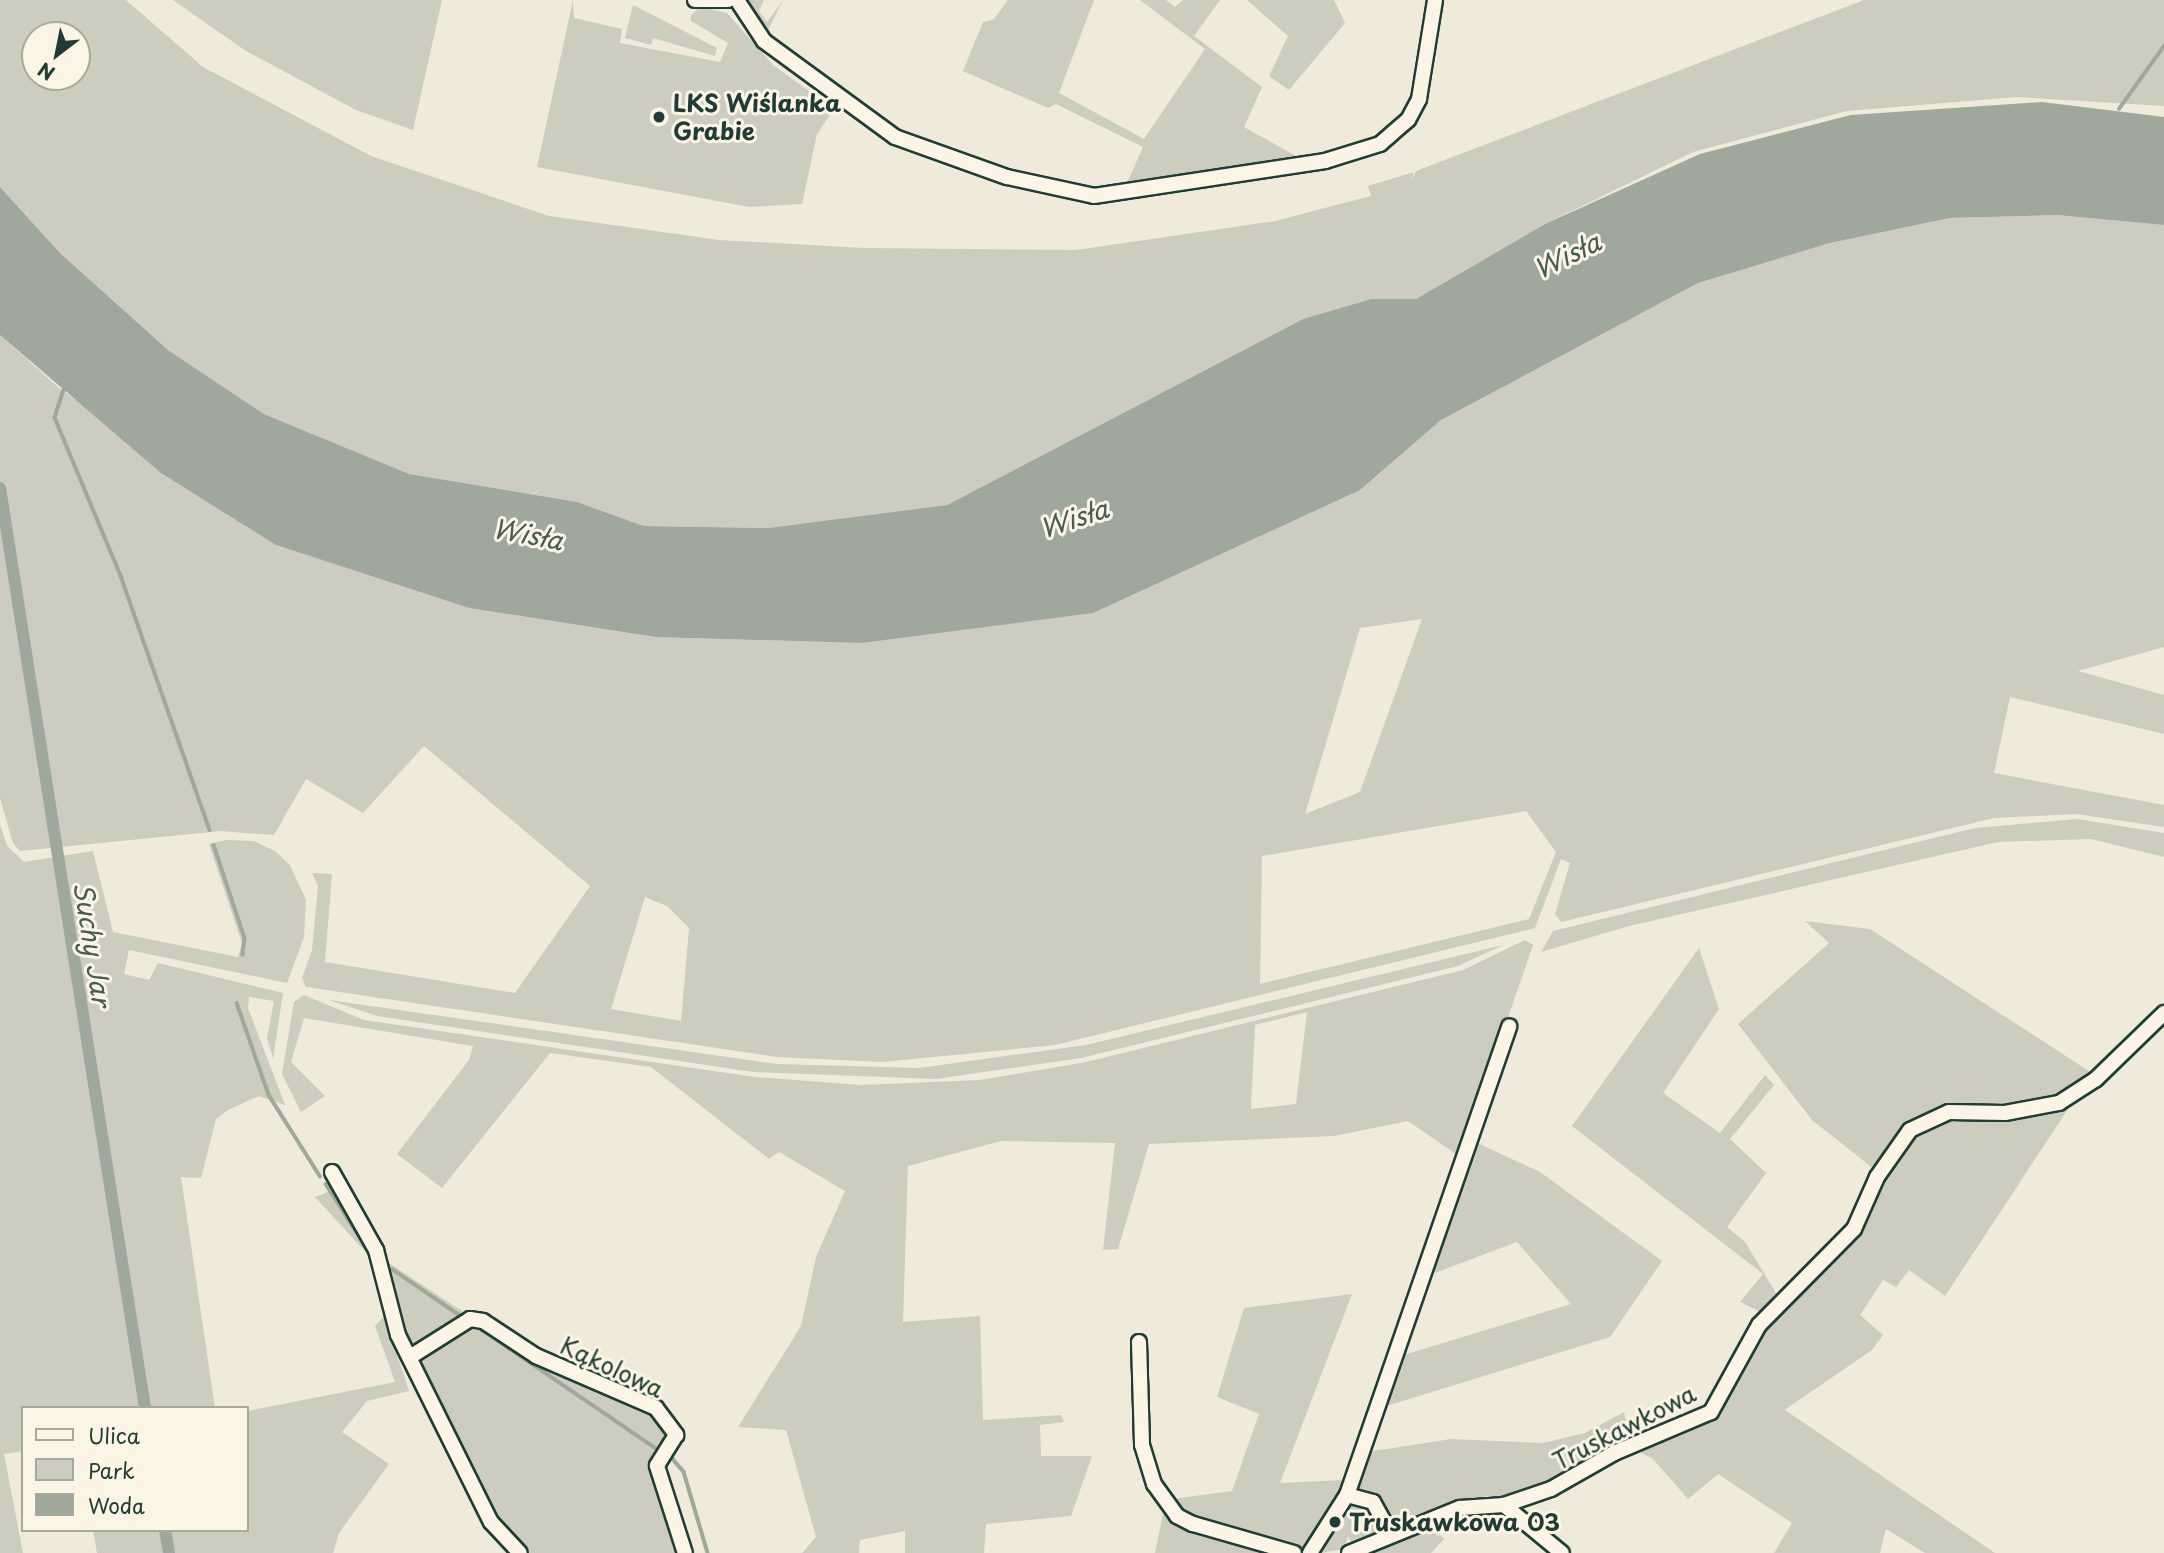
<!DOCTYPE html>
<meta charset="utf-8">
<style>
body{margin:0}
#map{position:relative;width:2164px;height:1553px;overflow:hidden;background:#efeada;font-family:"Playpen Sans",sans-serif}
div>[style]{position:absolute}
.green>*{inset:0;background:#cccdbf}
.water>*{inset:0;background:#9fa89a}
.stream>*{height:3.5px;margin:-1.75px;padding:0 1.75px;transform-origin:1.75px;border-radius:1.75px;background:#9fa89a}
.canal>*{height:12px;margin:-6px;padding:0 6px;transform-origin:6px;border-radius:6px;background:#9fa89a}
.roads{filter:drop-shadow(2px 0 #1f3d34) drop-shadow(-2px 0 #1f3d34) drop-shadow(0 2px #1f3d34) drop-shadow(0 -2px #1f3d34)}
.minor>*{height:14px;margin:-7px;padding:0 7px;transform-origin:7px;border-radius:7px;background:#fcf5e5}
.dots>*{width:19px;height:19px;translate:-50% -50%;box-sizing:border-box;border:4px solid #fcf5e5;border-radius:50%}
span{translate:-50% -50%;white-space:nowrap;text-align:center;line-height:1.15;-webkit-text-stroke:6px #fcf5e5;paint-order:stroke}
.poi-label{font-size:24px;color:#1f3d34;font-weight:700}
.left{translate:0 -50%;text-align:left}
.street-label{font-size:24px;color:#1f3d34}
.water-label{font-size:26px;color:#455d53;font-style:italic}
.legend{position:absolute;left:21px;top:1406px;width:228px;height:126px;box-sizing:border-box;background:#fcf5e5;border:2px solid #a4ab9e;margin:0;padding:9px 12px;list-style:none;font-size:21px;color:#1f3d34}
.legend li{display:flex;align-items:center;gap:14px;height:35px}
.legend b{width:35px;border:2px solid #a4ab9e}
.north{position:absolute;left:21px;top:21px;width:70px;height:70px;box-sizing:border-box;background:#fcf5e5;border:2px solid #a4ab9e;border-radius:50%;rotate:212deg;font-size:19px;font-weight:700;line-height:28px;text-align:center;color:#1f3d34}
.north::after{content:'';display:block;margin:auto;width:24px;height:32px;background:#1f3d34;clip-path:polygon(50% 0,100% 100%,50% 72%,0 100%)}
</style>
<div id="map">
<div class="green">
<div style="clip-path:polygon(evenodd,0 0,126px 0,203px 67px,371px 156px,549px 216px,719px 240px,864px 248px,1076px 250px,1275px 221px,1371px 196px,1368px 186px,1414px 172px,1411px 182px,1416px 171px,1864px 0,2164px 0,2164px 106px,2017px 97px,1847px 111px,1693px 152px,1545px 224px,1416px 299px,1371px 299px,1303px 319px,947px 505px,768px 528px,644px 526px,577px 502px,530px 496px,541px 489px,529px 495px,408px 474px,264px 414px,168px 350px,60px 253px,0 187px,0 0,35px 35px,77px 35px,77px 77px,35px 77px,35px 35px)"></div>
<div style="clip-path:polygon(173px 0,442px 0,413px 130px,356px 110px,246px 51px)"></div>
<div style="clip-path:polygon(573px 0,574px 18px,622px 29px,620px 43px,720px 62px,728px 43px,691px 21px,691px 15px,700px 7px,727px 13px,773px 65px,834px 109px,817px 134px,802px 204px,749px 207px,537px 167px)"></div>
<div style="clip-path:polygon(748px 0,764px 0,759px 11px,767px 22px,783px 0,768px 30px)"></div>
<div style="clip-path:polygon(1008px 0,1094px 0,1059px 93px,1144px 139px,1205px 49px,1140px 0,1166px 0,1175px 7px,1183px 0,1220px 0,1194px 36px,1262px 87px,1244px 127px,1296px 156px,1127px 183px,1143px 147px,1056px 104px,1048px 108px,963px 71px,983px 22px,994px 19px)"></div>
<div style="clip-path:polygon(1247px 0,1334px 0,1345px 23px,1289px 90px,1269px 76px,1288px 36px)"></div>
<div style="clip-path:polygon(633px 5px,717px 48px,715px 56px,653px 38px,651px 45px,625px 38px)"></div>
<div style="clip-path:polygon(evenodd,2057px 215px,2164px 225px,2164px 647px,2078px 671px,2164px 695px,2164px 734px,2010px 697px,1994px 773px,2164px 805px,2164px 827px,2076px 814px,1994px 818px,1561px 922px,1555px 914px,1570px 863px,1561px 859px,1535px 928px,1055px 1045px,882px 1062px,777px 1057px,306px 987px,302px 978px,312px 950px,318px 886px,312px 873px,332px 874px,325px 962px,515px 993px,590px 886px,424px 746px,363px 813px,306px 779px,274px 835px,221px 831px,20px 851px,13px 843px,0 798px,0 335px,59px 388px,276px 545px,469px 608px,655px 637px,861px 643px,1360px 490px,1441px 420px,1698px 283px,1830px 243px,1950px 218px,2057px 215px,1422px 619px,1360px 792px,1305px 814px,1360px 628px,1422px 619px,2057px 215px,1526px 811px,1556px 852px,1529px 919px,1260px 984px,1262px 856px,1526px 811px,2057px 215px,645px 897px,667px 906px,689px 928px,681px 1021px,611px 1009px,645px 897px)"></div>
<div style="clip-path:polygon(2077px 819px,2164px 833px,2164px 857px,2091px 839px,1998px 842px,1629px 926px,1541px 952px,1553px 931px,1975px 828px)"></div>
<div style="clip-path:polygon(0 824px,7px 846px,24px 862px,93px 851px,113px 932px,238px 957px,242px 943px,209px 844px,226px 840px,254px 841px,275px 851px,290px 865px,306px 900px,304px 937px,287px 983px,129px 950px,124px 974px,149px 980px,158px 963px,283px 993px,273px 1059px,267px 1038px,274px 1001px,249px 997px,248px 1008px,285px 1105px,259px 1096px,228px 1110px,216px 1119px,201px 1178px,181px 1177px,215px 1408px,23px 1408px,23px 1451px,4px 1454px,23px 1553px,0 1553px)"></div>
<div style="clip-path:polygon(1805px 921px,1870px 929px,2095px 1075px,2070px 1091px,2068px 1109px,1945px 1296px,1909px 1270px,1896px 1287px,1883px 1280px,1860px 1315px,1883px 1335px,1872px 1350px,1773px 1418px,1785px 1410px,1995px 1553px,1925px 1553px,1886px 1529px,1880px 1553px,1774px 1553px,1792px 1523px,1718px 1474px,1688px 1499px,1653px 1459px,1636px 1450px,1714px 1413px,1773px 1314px,1815px 1274px,1884px 1177px,1812px 1120px,1738px 1024px,1829px 943px)"></div>
<div style="clip-path:polygon(evenodd,1525px 940px,1533px 945px,1460px 1157px,1408px 1121px,1334px 1136px,1149px 1144px,1118px 1249px,1103px 1250px,1115px 1143px,1001px 1141px,908px 1166px,903px 1322px,980px 1316px,983px 1420px,1061px 1415px,1064px 1422px,1040px 1425px,1041px 1456px,1092px 1456px,1071px 1516px,986px 1524px,984px 1553px,905px 1553px,905px 1531px,860px 1540px,859px 1553px,802px 1553px,816px 1537px,786px 1430px,738px 1427px,801px 1326px,816px 1257px,845px 1191px,779px 1152px,769px 1159px,651px 1067px,550px 1053px,442px 1188px,397px 1154px,469px 1060px,473px 1046px,304px 1018px,291px 1062px,325px 1096px,301px 1112px,282px 1074px,294px 1002px,304px 995px,364px 1020px,755px 1077px,861px 1085px,980px 1080px,1086px 1062px,1463px 970px,1525px 940px,1307px 1012px,1296px 1104px,1251px 1109px,1255px 1025px,1307px 1012px)"></div>
<div style="clip-path:polygon(1503px 945px,1458px 966px,1081px 1058px,936px 1079px,753px 1072px,377px 1016px,329px 1000px,777px 1064px,919px 1068px,1086px 1045px)"></div>
<div style="clip-path:polygon(1699px 948px,1719px 1009px,1663px 1093px,1720px 1133px,1765px 1075px,1774px 1085px,1730px 1139px,1766px 1173px,1727px 1227px,1745px 1242px,1776px 1293px,1761px 1312px,1740px 1302px,1763px 1274px,1572px 1126px)"></div>
<div style="clip-path:polygon(1473px 1141px,1540px 1172px,1662px 1261px,1610px 1337px,1380px 1408px,1397px 1357px,1571px 1304px,1517px 1242px,1424px 1277px)"></div>
<div style="clip-path:polygon(338px 1188px,373px 1260px,315px 1197px)"></div>
<div style="clip-path:polygon(386px 1261px,462px 1311px,465px 1317px,416px 1350px,406px 1341px)"></div>
<div style="clip-path:polygon(1352px 1294px,1280px 1483px,1345px 1480px,1307px 1551px,1182px 1512px,1172px 1499px,1232px 1491px,1259px 1414px,1217px 1397px,1244px 1308px)"></div>
<div style="clip-path:polygon(384px 1316px,409px 1391px,367px 1401px,342px 1432px,389px 1464px,339px 1533px,333px 1553px,97px 1553px,93px 1530px,247px 1530px,247px 1411px,395px 1382px,375px 1326px)"></div>
<div style="clip-path:polygon(482px 1326px,647px 1406px,674px 1435px,655px 1456px,682px 1553px,527px 1553px,506px 1536px,417px 1361px,465px 1327px)"></div>
<div style="clip-path:polygon(1624px 1412px,1630px 1440px,1504px 1501px,1487px 1496px,1454px 1502px,1395px 1522px,1377px 1498px,1353px 1488px,1367px 1452px,1451px 1439px,1543px 1443px,1585px 1433px)"></div>
<div style="clip-path:polygon(1353px 1502px,1368px 1506px,1379px 1522px,1374px 1534px,1352px 1544px,1348px 1536px,1344px 1549px,1321px 1553px,1340px 1512px)"></div>
<div style="clip-path:polygon(1164px 1509px,1284px 1553px,1155px 1553px)"></div>
<div style="clip-path:polygon(1430px 1525px,1444px 1539px,1431px 1553px,1366px 1553px)"></div>
</div>
<div class="water">
<div style="clip-path:polygon(2042px 102px,2164px 117px,2164px 225px,2057px 215px,1950px 218px,1830px 243px,1698px 283px,1441px 420px,1360px 490px,1093px 613px,861px 643px,655px 637px,469px 608px,276px 545px,161px 473px,0 335px,0 187px,60px 253px,168px 350px,264px 414px,409px 474px,577px 502px,644px 526px,768px 528px,947px 505px,1303px 319px,1371px 299px,1416px 299px,1545px 224px,1700px 154px,1851px 115px)"></div>
</div>
<div class="stream">
<div style="left:2119px;top:109px;width:77px;rotate:-54.5deg"></div>
<div style="left:64px;top:390px;width:29px;rotate:108deg"></div>
<div style="left:55px;top:418px;width:171px;rotate:67.3deg"></div>
<div style="left:121px;top:576px;width:269px;rotate:70.7deg"></div>
<div style="left:214px;top:845px;width:98px;rotate:71.6deg"></div>
<div style="left:245px;top:938px;width:17px;rotate:97deg"></div>
<div style="left:237px;top:1003px;width:97px;rotate:70.8deg"></div>
<div style="left:269px;top:1095px;width:96px;rotate:57.8deg"></div>
<div style="left:326px;top:1184px;width:85px;rotate:57.4deg"></div>
<div style="left:392px;top:1269px;width:83px;rotate:34.3deg"></div>
<div style="left:478px;top:1327px;width:220px;rotate:34.3deg"></div>
<div style="left:672px;top:1458px;width:18px;rotate:49deg"></div>
<div style="left:684px;top:1472px;width:84px;rotate:73.5deg"></div>
</div>
<div class="canal">
<div style="left:0;top:488px;width:931px;rotate:81.04deg"></div>
<div style="left:165px;top:1530px;width:23px;rotate:80deg"></div>
</div>
<div class="roads">
<div class="minor">
<div style="left:695px;top:0;width:33px"></div>
<div style="left:737px;top:0;width:49px;rotate:56.6deg"></div>
<div style="left:764px;top:41px;width:162px;rotate:36.2deg"></div>
<div style="left:895px;top:137px;width:119px;rotate:19.7deg"></div>
<div style="left:1007px;top:177px;width:89px;rotate:12.3deg"></div>
<div style="left:1094px;top:196px;width:234px;rotate:-8.6deg"></div>
<div style="left:1325px;top:161px;width:58px;rotate:-17.2deg"></div>
<div style="left:1380px;top:144px;width:37px;rotate:-41deg"></div>
<div style="left:1408px;top:120px;width:24px;rotate:-62deg"></div>
<div style="left:1419px;top:99px;width:100px;rotate:-80.8deg"></div>
<div style="left:332px;top:1172px;width:90px;rotate:60.6deg"></div>
<div style="left:376px;top:1250px;width:88px;rotate:75.5deg"></div>
<div style="left:398px;top:1335px;width:209px;rotate:63.6deg"></div>
<div style="left:491px;top:1522px;width:42px;rotate:46.9deg"></div>
<div style="left:1139px;top:1342px;width:103px;rotate:88.3deg"></div>
<div style="left:1142px;top:1445px;width:41px;rotate:72.9deg"></div>
<div style="left:1154px;top:1484px;width:39px;rotate:54deg"></div>
<div style="left:1177px;top:1516px;width:18px;rotate:27deg"></div>
<div style="left:1193px;top:1524px;width:105px;rotate:16deg"></div>
<div style="left:410px;top:1357px;width:71px;rotate:-32.3deg"></div>
<div style="left:470px;top:1319px;width:13px;rotate:9deg"></div>
<div style="left:483px;top:1321px;width:64px;rotate:33.4deg"></div>
<div style="left:536px;top:1356px;width:131px;rotate:23.4deg"></div>
<div style="left:656px;top:1408px;width:34px;rotate:53deg"></div>
<div style="left:676px;top:1435px;width:36px;rotate:122deg"></div>
<div style="left:657px;top:1466px;width:91px;rotate:72.2deg"></div>
<div style="left:1347px;top:1495px;width:496px;rotate:-70.9deg"></div>
<div style="left:1504px;top:1505px;width:75px;rotate:39.6deg"></div>
<div style="left:1310px;top:1553px;width:69px;rotate:-57.5deg"></div>
<div style="left:1347px;top:1495px;width:27px;rotate:15deg"></div>
<div style="left:1373px;top:1502px;width:35px;rotate:61deg"></div>
<div style="left:1349px;top:1553px;width:120px;rotate:-22.1deg"></div>
<div style="left:1460px;top:1508px;width:44px;rotate:-3.9deg"></div>
<div style="left:1504px;top:1505px;width:50px;rotate:-18.8deg"></div>
<div style="left:1551px;top:1489px;width:73px;rotate:-29.7deg"></div>
<div style="left:1614px;top:1453px;width:105px;rotate:-22.9deg"></div>
<div style="left:1711px;top:1412px;width:99px;rotate:-61.1deg"></div>
<div style="left:1759px;top:1325px;width:135px;rotate:-45.3deg"></div>
<div style="left:1854px;top:1229px;width:57px;rotate:-66.1deg"></div>
<div style="left:1877px;top:1177px;width:57px;rotate:-54.9deg"></div>
<div style="left:1910px;top:1130px;width:43px;rotate:-24.8deg"></div>
<div style="left:1949px;top:1112px;width:56px;rotate:1deg"></div>
<div style="left:2005px;top:1113px;width:55px;rotate:-10.5deg"></div>
<div style="left:2059px;top:1103px;width:44px;rotate:-33deg"></div>
<div style="left:2096px;top:1079px;width:95px;rotate:-44.1deg"></div>
</div>
</div>
<div class="dots">
<div style="left:659px;top:117px;background:#1f3d34"></div>
<div style="left:1335px;top:1522px;background:#1f3d34"></div>
</div>
<div class="poi-label">
<span class="left" style="left:673px;top:117px">LKS Wiślanka<br>Grabie</span>
<span class="left" style="left:1349px;top:1522px">Truskawkowa 03</span>
</div>
<div class="street-label">
<span style="left:612px;top:1367px;rotate:25deg">Kąkolowa</span>
<span style="left:1624px;top:1427px;rotate:-27deg">Truskawkowa</span>
</div>
<div class="water-label">
<span style="left:1567px;top:255px;rotate:-26deg">Wisła</span>
<span style="left:1074px;top:518px;rotate:-18deg">Wisła</span>
<span style="left:528px;top:534px;rotate:11deg">Wisła</span>
<span style="left:93px;top:944px;rotate:81deg">Suchy Jar</span>
</div>
<ul class="legend">
<li><b style="height:9px;background:#fcf5e5"></b>Ulica</li>
<li><b style="height:19px;background:#cccdbf"></b>Park</li>
<li><b style="height:19px;background:#9fa89a"></b>Woda</li>
</ul>
<div class="north">N</div>
</div>
